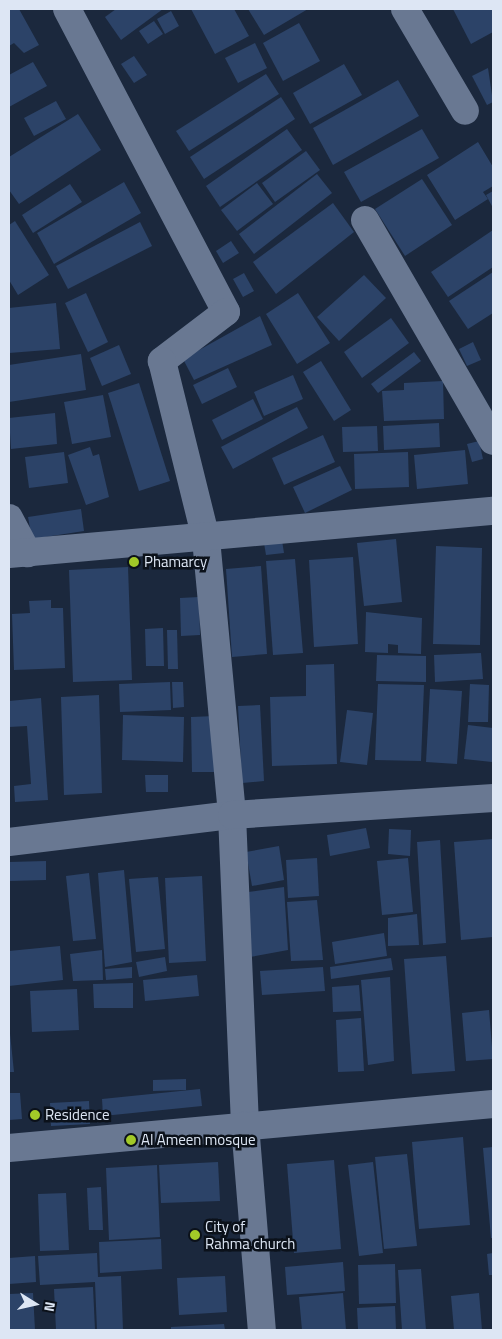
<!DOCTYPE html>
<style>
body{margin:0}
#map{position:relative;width:502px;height:1339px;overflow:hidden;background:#1b283d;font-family:"Titillium Web",sans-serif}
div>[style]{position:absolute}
.building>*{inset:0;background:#2c4368}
.street>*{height:28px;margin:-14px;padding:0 14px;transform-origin:14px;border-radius:14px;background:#697892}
.dots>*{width:14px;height:14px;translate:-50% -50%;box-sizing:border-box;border:2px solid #0b111a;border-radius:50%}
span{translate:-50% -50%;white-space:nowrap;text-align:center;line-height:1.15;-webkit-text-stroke:5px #0b111a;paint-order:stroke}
.poi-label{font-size:15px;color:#dde6f4}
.left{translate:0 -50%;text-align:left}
.frame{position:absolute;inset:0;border:10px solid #dde6f4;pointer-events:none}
.north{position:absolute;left:10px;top:1279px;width:50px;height:50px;-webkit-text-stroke:4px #0b111a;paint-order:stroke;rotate:100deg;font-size:14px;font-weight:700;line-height:20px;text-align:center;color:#dde6f4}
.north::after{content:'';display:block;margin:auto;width:18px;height:22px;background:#dde6f4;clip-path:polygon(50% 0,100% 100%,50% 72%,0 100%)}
</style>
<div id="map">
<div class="building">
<div style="clip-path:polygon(9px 9px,19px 9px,39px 45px,24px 53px,14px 43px,9px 46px)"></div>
<div style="clip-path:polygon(116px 9px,163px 9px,121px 40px,105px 17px)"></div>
<div style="clip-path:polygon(191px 9px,234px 9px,249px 36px,215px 54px)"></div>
<div style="clip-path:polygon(248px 9px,308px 9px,264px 35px)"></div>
<div style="clip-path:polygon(453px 9px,493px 9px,493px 32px,471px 44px)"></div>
<div style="clip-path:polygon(171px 11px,179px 26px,165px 34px,157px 19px)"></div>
<div style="clip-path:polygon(154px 21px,163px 34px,148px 44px,139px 31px)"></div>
<div style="clip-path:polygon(299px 23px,320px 61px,283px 81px,263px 43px)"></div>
<div style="clip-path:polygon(255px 43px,267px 68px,238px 83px,225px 58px)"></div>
<div style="clip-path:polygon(134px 56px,147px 75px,134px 83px,121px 64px)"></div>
<div style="clip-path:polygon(33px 62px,47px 86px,9px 107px,9px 75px)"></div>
<div style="clip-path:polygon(344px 64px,362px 95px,310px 124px,293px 93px)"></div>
<div style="clip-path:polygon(488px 68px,493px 102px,487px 105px,472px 76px)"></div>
<div style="clip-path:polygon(266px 74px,279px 94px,189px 151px,176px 131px)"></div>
<div style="clip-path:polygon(398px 80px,419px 116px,333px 165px,313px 128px)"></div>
<div style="clip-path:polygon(281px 97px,295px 119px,204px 179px,190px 157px)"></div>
<div style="clip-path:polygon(56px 101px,66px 119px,34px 136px,24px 118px)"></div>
<div style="clip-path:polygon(78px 114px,101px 150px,19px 204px,9px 190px,9px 157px)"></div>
<div style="clip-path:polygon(287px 129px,302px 150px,220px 207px,206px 186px)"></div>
<div style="clip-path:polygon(422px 129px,439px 158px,361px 202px,344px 172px)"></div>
<div style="clip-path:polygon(478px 142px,493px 167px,493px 186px,483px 192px,488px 199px,455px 220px,427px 175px)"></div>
<div style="clip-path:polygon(306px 151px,320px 170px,275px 202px,262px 183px)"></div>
<div style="clip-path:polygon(317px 174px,332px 193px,254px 254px,239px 234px)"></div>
<div style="clip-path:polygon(422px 179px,452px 225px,405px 256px,375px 209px)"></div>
<div style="clip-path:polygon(124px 182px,141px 213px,54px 264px,37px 233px)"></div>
<div style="clip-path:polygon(257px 183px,273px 204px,237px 231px,221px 210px)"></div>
<div style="clip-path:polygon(70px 184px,82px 202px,33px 233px,22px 215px)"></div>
<div style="clip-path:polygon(493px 191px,493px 208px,486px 195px)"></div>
<div style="clip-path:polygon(333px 203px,354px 232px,276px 294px,253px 262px)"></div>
<div style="clip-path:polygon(15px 221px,49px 275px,18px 295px,9px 280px,9px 225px)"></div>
<div style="clip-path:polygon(140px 222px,152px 246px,68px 289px,56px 266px)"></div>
<div style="clip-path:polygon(493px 230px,493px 267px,448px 297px,431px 272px)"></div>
<div style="clip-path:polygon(231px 241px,239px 253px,223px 263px,216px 251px)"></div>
<div style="clip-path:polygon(493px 272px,493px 313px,468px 329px,449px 301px)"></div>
<div style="clip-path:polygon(244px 273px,254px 291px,243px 297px,233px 279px)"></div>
<div style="clip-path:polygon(364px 275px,386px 298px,339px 341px,317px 317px)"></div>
<div style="clip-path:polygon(86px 293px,108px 342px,88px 352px,65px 303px)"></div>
<div style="clip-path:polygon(298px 293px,330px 343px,297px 364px,266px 314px)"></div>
<div style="clip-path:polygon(56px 303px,60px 349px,9px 353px,9px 308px)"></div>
<div style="clip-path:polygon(260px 316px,272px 345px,194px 380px,183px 359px)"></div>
<div style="clip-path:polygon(391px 318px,409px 343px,362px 378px,344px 352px)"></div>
<div style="clip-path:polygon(473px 342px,481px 360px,467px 366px,459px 349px)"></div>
<div style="clip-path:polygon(119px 345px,131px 374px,102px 386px,90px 358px)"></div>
<div style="clip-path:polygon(414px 352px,421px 361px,378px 393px,371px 384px)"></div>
<div style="clip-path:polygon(81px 354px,86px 390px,9px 402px,9px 365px)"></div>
<div style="clip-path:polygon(321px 361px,351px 410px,334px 421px,303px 372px)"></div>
<div style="clip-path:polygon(228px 368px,237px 387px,202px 404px,193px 385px)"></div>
<div style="clip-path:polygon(293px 375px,303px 399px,264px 416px,254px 392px)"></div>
<div style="clip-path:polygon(443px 381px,444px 419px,384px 421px,382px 391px,404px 390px,404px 383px)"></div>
<div style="clip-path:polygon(139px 383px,170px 481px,139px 491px,108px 393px)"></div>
<div style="clip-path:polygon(103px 395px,111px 437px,72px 444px,64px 402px)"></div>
<div style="clip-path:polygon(253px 399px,263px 419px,222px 440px,212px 420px)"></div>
<div style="clip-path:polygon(297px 407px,308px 428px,233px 469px,221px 447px)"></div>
<div style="clip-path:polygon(55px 413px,57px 444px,11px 449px,9px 418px)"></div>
<div style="clip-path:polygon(439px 423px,440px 447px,384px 450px,383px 426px)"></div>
<div style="clip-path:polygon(377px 426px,378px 451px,343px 452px,342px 427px)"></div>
<div style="clip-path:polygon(323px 435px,335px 462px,284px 485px,272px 458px)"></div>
<div style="clip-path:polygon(479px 441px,483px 459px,472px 462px,467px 444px)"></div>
<div style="clip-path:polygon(90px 447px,93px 456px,99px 454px,109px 497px,86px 505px,68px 455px)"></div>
<div style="clip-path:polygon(465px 450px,468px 484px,417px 489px,414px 455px)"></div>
<div style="clip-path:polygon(64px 452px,68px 483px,29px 488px,25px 457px)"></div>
<div style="clip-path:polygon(408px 452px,409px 487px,355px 489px,354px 454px)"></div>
<div style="clip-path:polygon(340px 466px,352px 490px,305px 513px,293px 487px)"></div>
<div style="clip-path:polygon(81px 509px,84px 531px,32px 539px,28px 517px)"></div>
<div style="clip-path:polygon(281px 534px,284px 553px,266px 555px,263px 537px)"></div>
<div style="clip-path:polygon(396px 539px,402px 602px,364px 606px,357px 543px)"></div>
<div style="clip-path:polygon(436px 546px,482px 548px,480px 645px,433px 644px)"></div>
<div style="clip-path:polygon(353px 557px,358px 644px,314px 647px,309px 560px)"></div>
<div style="clip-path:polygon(295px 559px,303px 653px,273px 655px,266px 561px)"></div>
<div style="clip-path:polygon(261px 566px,267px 654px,232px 657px,226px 569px)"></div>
<div style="clip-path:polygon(128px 567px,132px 680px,73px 682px,69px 570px)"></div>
<div style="clip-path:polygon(199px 597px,200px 635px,181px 636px,180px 598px)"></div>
<div style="clip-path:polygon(51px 600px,51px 608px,63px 608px,65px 668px,14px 670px,12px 614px,30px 613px,29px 601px)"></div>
<div style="clip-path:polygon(366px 612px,422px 618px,421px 654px,398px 653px,398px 645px,388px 644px,388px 653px,365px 652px)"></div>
<div style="clip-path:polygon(163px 628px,164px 666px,146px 666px,145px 629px)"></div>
<div style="clip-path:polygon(167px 630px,177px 630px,178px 669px,168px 669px)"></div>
<div style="clip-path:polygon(481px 653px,483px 679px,435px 682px,434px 655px)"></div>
<div style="clip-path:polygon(377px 655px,426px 656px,426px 682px,376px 681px)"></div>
<div style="clip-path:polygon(334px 664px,337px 764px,272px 766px,270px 697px,306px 696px,306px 665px)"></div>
<div style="clip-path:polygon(170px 682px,171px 710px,120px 712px,119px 684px)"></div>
<div style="clip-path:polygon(172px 682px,183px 682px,184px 707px,173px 708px)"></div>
<div style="clip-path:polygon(378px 684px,424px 685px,421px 761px,375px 760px)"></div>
<div style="clip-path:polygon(470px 684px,489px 685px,488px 722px,468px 722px)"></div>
<div style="clip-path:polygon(430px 689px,462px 691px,457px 764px,426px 762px)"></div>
<div style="clip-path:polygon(99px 695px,102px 793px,64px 795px,61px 697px)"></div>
<div style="clip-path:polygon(41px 698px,48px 800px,15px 802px,14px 786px,31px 784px,27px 726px,9px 727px,9px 701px)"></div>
<div style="clip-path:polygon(260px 705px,264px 781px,242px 783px,238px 706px)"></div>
<div style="clip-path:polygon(347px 710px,373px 713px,367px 765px,340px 762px)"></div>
<div style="clip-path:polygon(123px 715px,184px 717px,183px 762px,122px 760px)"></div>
<div style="clip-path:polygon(215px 716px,217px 772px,192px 772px,191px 717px)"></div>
<div style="clip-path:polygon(468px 725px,493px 728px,492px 762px,464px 759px)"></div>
<div style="clip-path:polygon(145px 775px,168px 775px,168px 792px,146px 792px)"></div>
<div style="clip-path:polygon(366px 828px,370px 848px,330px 856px,327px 835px)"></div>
<div style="clip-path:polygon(389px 829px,411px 830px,410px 856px,388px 854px)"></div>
<div style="clip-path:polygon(493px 839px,493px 937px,461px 940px,454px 842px)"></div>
<div style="clip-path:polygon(440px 840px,446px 943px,423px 945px,417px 842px)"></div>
<div style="clip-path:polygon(279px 846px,284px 880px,252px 886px,246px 852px)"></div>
<div style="clip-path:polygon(317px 858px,319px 896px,288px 898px,286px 860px)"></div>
<div style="clip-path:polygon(408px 858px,413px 912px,382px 915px,377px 861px)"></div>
<div style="clip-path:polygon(46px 861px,46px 880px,9px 881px,9px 862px)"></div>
<div style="clip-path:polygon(124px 870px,132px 962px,105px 967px,98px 873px)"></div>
<div style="clip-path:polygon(89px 873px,96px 939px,73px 941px,66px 876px)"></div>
<div style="clip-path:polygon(202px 876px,206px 961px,169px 963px,165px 878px)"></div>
<div style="clip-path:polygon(158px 877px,165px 949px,136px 952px,129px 879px)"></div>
<div style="clip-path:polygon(284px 887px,288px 950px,250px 957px,248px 892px)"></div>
<div style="clip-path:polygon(317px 900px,323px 960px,291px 961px,287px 902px)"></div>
<div style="clip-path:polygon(417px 914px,419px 945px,388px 946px,388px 918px)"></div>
<div style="clip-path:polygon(384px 933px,387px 956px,335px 964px,332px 942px)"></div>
<div style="clip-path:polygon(60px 946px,63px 980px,9px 986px,9px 951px)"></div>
<div style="clip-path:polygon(102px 950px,103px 980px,73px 981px,70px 954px)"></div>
<div style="clip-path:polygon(446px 956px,455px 1071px,412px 1074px,404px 959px)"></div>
<div style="clip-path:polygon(165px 957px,167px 971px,139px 977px,136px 962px)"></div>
<div style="clip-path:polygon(391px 958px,393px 970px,331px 979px,330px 967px)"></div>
<div style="clip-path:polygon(132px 967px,132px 978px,106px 980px,105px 969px)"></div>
<div style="clip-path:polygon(323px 967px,325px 991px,262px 995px,260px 971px)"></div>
<div style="clip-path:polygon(197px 975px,199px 996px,145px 1001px,143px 980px)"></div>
<div style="clip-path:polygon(390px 977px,394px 1061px,368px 1065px,361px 980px)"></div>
<div style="clip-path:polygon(133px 983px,133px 1008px,94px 1008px,93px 984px)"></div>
<div style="clip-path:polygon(359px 985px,361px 1011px,333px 1012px,332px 987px)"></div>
<div style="clip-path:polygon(77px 989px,79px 1030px,32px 1032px,30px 991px)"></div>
<div style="clip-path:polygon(489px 1010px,493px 1059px,466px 1061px,462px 1013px)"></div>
<div style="clip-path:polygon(361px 1018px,364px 1071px,338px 1072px,336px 1020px)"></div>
<div style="clip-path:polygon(9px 1024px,14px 1072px,9px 1072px)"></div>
<div style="clip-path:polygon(186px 1079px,186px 1090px,153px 1091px,153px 1080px)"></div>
<div style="clip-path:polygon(200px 1089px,202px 1106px,103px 1116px,102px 1099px)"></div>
<div style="clip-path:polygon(9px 1093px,20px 1093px,22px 1119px,9px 1120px)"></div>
<div style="clip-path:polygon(89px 1101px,90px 1124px,51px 1126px,50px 1103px)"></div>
<div style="clip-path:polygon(463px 1137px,470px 1225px,419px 1229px,412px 1142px)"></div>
<div style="clip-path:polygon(493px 1147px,493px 1238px,491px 1238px,483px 1148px)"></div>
<div style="clip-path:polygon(407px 1154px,417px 1246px,384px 1249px,375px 1157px)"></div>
<div style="clip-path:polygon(334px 1160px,341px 1249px,294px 1253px,287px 1164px)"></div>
<div style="clip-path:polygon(218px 1162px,220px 1201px,161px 1203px,159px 1165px)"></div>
<div style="clip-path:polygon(373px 1162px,383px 1253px,359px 1256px,348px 1165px)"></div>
<div style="clip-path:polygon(157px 1165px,160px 1237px,109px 1240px,106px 1168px)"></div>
<div style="clip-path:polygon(101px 1187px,103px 1230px,89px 1230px,87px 1188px)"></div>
<div style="clip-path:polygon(66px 1193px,69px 1250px,40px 1251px,38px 1194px)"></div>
<div style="clip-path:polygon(161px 1239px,162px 1269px,100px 1273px,99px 1242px)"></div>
<div style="clip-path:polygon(97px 1253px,98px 1277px,121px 1276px,123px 1330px,97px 1330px,95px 1282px,40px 1285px,38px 1256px)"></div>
<div style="clip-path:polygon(493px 1253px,493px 1275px,489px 1275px,487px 1254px)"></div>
<div style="clip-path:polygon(35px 1256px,36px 1282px,9px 1284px,9px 1258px)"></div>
<div style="clip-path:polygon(343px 1262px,345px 1291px,287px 1295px,285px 1267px)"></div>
<div style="clip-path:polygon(395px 1264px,396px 1303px,359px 1304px,358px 1265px)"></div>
<div style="clip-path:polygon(421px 1269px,426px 1330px,402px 1330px,398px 1270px)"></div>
<div style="clip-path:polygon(225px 1276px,227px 1312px,179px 1315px,177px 1278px)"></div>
<div style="clip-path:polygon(93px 1287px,95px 1330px,56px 1330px,54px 1289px)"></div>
<div style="clip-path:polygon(33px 1293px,35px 1330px,9px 1330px,9px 1294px)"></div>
<div style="clip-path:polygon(343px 1293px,346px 1330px,302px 1330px,299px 1297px)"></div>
<div style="clip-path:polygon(479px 1293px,482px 1330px,454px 1330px,451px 1296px)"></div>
<div style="clip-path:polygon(395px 1306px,396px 1330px,358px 1330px,357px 1308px)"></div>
<div style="clip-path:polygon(224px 1324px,225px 1330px,171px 1330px,171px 1327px)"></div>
</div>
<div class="street">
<div style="left:67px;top:9px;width:342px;rotate:62.3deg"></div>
<div style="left:226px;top:312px;width:81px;rotate:142.6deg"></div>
<div style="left:162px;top:361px;width:183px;rotate:76.1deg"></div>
<div style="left:206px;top:539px;width:277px;rotate:84.6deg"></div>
<div style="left:232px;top:815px;width:310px;rotate:87.6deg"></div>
<div style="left:245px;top:1125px;width:206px;rotate:85.3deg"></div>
<div style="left:405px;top:9px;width:118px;rotate:59.5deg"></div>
<div style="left:365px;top:220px;width:255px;rotate:59.9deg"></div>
<div style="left:9px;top:518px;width:40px;rotate:62deg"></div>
<div style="left:9px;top:554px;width:486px;rotate:-5.1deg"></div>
<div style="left:9px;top:842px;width:225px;rotate:-6.9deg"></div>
<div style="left:232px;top:815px;width:262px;rotate:-3.7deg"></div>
<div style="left:9px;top:1148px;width:486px;rotate:-5.2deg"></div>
</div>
<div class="dots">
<div style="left:134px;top:562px;background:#a2c928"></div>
<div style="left:35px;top:1115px;background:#a2c928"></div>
<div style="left:131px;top:1140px;background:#a2c928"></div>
<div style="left:195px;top:1235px;background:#a2c928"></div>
</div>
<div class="poi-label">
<span class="left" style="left:144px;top:562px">Phamarcy</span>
<span class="left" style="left:45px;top:1115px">Residence</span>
<span class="left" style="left:141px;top:1140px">Al Ameen mosque</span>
<span class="left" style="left:205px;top:1235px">City of<br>Rahma church</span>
</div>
<div class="frame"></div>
<div class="north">N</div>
</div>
